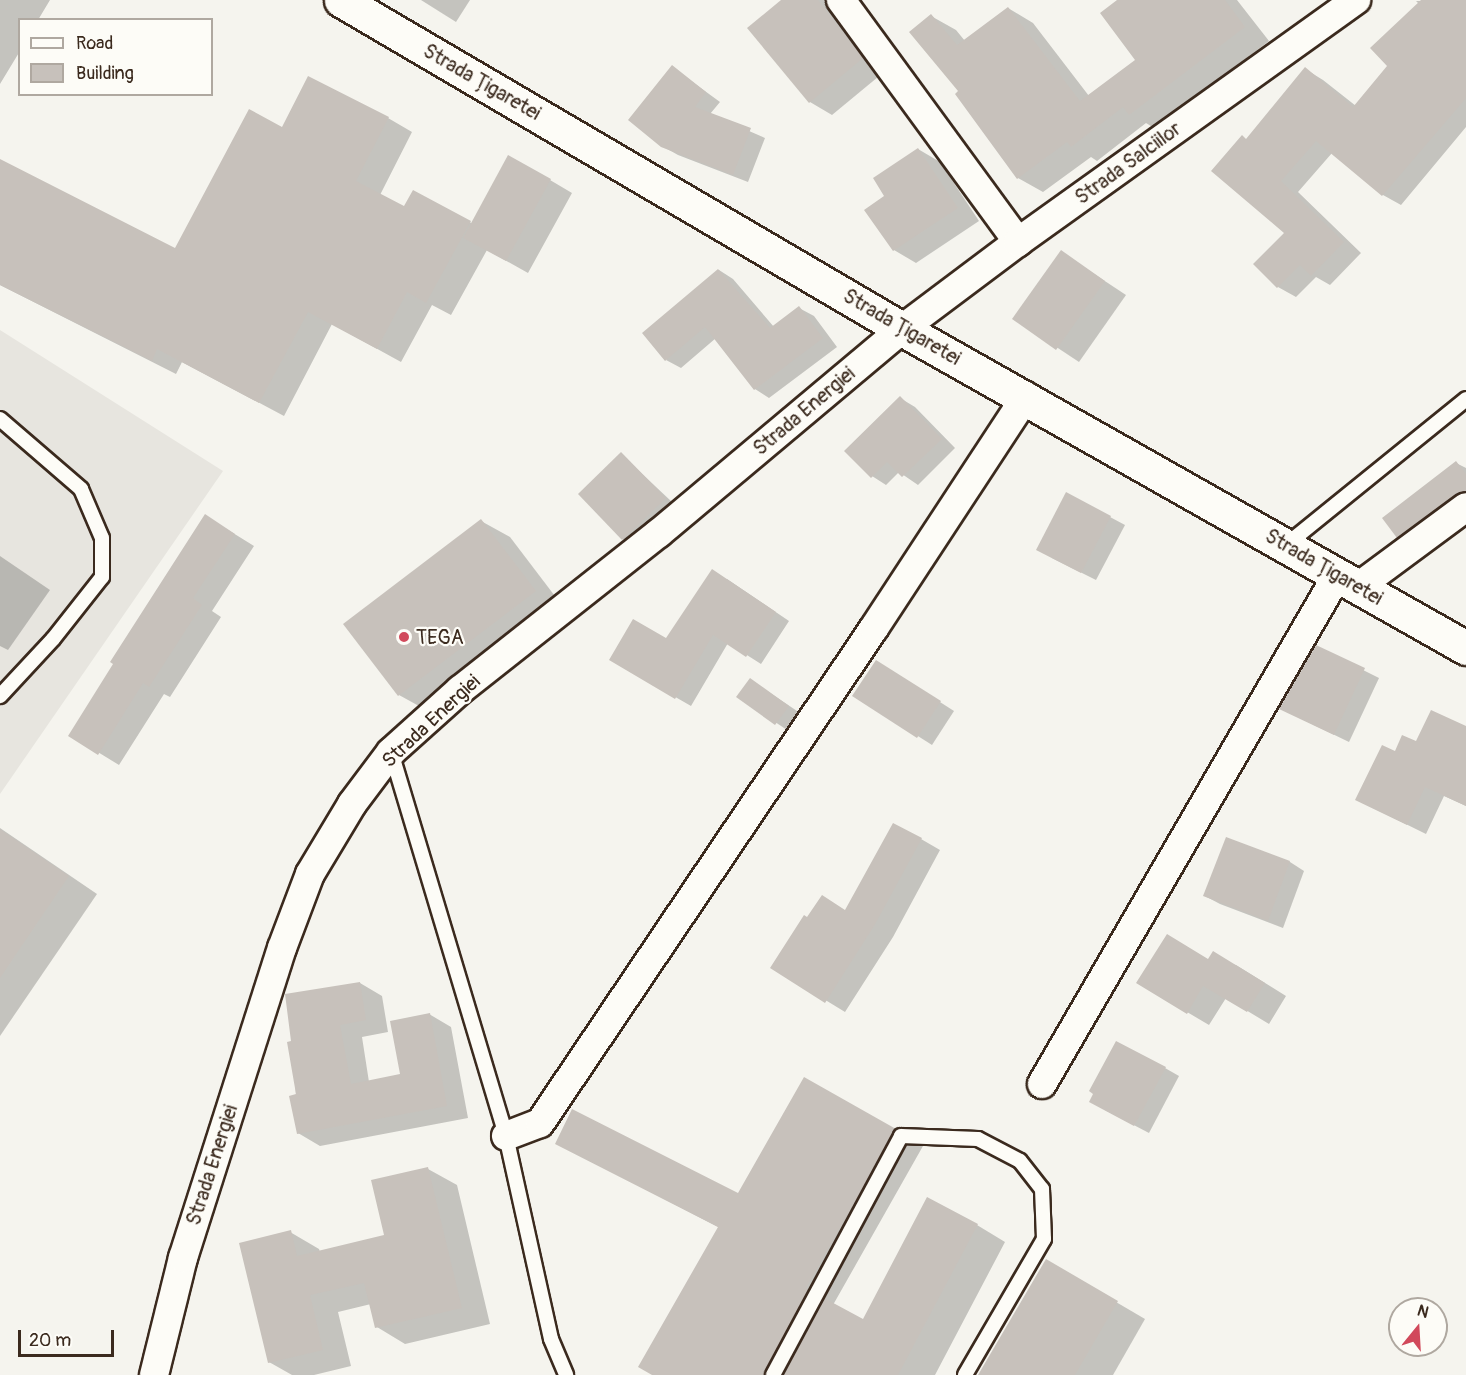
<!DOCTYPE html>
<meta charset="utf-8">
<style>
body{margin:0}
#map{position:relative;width:1466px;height:1375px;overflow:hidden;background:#f5f4ee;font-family:Pangolin,sans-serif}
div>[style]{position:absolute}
.built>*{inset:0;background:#e7e5df}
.shadow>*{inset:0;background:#0003}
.building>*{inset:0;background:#c7c1bb}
.roads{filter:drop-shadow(2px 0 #3b2a1e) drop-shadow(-2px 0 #3b2a1e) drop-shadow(0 2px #3b2a1e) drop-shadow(0 -2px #3b2a1e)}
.service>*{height:14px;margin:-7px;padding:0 7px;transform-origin:7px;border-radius:7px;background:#fdfcf7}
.minor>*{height:28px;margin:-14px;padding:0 14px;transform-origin:14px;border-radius:14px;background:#fdfcf7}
.secondary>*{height:33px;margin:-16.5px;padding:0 16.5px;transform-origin:16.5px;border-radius:16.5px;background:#fdfcf7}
.dots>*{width:16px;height:16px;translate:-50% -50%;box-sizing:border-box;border:3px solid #fdfcf7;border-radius:50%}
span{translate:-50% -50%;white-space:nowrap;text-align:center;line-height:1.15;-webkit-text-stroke:4.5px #fdfcf7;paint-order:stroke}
.street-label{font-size:20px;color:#3b2a1e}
.poi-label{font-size:20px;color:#3b2a1e}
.left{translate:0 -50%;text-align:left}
.legend{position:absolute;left:18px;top:18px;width:195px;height:78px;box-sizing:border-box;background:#fdfcf7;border:2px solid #afa8a0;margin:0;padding:8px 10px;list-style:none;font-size:18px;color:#3b2a1e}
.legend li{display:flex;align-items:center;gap:12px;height:30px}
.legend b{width:30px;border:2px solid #afa8a0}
.north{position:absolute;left:1388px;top:1297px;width:60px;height:60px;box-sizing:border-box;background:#fdfcf7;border:2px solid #afa8a0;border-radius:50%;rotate:18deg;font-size:16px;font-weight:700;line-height:24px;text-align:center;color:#3b2a1e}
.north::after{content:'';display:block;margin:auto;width:21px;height:27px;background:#d1495b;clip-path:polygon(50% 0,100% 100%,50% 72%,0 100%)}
.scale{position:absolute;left:18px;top:1330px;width:96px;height:27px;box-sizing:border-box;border:3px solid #3b2a1e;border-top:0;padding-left:8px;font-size:18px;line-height:21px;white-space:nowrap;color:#3b2a1e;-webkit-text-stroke:4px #fdfcf7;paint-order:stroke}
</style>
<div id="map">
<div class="built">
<div style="clip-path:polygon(0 330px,223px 471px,0 794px)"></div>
</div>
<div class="shadow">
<div style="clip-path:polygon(0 0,50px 0,38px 20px,20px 20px,20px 51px,0 84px)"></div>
<div style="clip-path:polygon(421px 0,470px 0,456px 22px)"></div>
<div style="clip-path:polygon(783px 0,828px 0,884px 72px,832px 115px,810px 102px)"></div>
<div style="clip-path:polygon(1119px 0,1237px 0,1269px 41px,1154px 128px,1146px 123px,1097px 161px,1091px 157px,1043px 192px,1018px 178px,960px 92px,931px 16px,956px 30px,965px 41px,1008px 8px,1033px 23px,1089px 96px,1137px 60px)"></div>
<div style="clip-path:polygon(1466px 0,1466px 127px,1401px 205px,1383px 195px,1332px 153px,1298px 192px,1361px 253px,1330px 285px,1316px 277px,1296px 297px,1278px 287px,1286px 233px,1247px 140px,1305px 69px,1323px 80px,1356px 106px,1389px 66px,1419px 4px,1416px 1px)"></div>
<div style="clip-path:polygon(672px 67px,720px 102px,710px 114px,765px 138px,748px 182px,678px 155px,662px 146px)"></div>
<div style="clip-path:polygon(388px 118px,412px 132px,380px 195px,405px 208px,414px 192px,473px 224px,550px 180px,572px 193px,528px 273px,487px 250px,451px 315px,432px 305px,401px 362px,332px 324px,284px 416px,182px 362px,176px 374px,0 285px,0 161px,176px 250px,283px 129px)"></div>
<div style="clip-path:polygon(918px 149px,940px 162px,979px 221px,916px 263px,894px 250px,886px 196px)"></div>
<div style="clip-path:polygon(1061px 252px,1126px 295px,1079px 362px,1014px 319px)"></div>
<div style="clip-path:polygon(719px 270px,733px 279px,774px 327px,799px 308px,814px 316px,837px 347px,769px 398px,755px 389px,716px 338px,681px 368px,666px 360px)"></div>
<div style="clip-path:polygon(900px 398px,915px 407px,955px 448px,918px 485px,899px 472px,886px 485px,872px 476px)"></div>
<div style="clip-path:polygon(621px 454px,672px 502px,630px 543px,623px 539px)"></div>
<div style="clip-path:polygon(1456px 463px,1466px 468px,1466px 505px,1413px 545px,1398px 536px)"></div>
<div style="clip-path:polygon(1110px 517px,1125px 525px,1096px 580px,1052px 558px)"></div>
<div style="clip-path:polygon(481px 521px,510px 537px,564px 608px,428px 711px,399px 695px)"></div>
<div style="clip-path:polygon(225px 528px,254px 546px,212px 611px,221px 617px,170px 697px,164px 694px,119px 765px,70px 735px)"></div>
<div style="clip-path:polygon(0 556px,50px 590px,8px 650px,0 646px)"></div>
<div style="clip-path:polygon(727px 579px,789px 621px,761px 664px,728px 643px,691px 706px,611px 660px,666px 640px)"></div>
<div style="clip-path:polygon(1317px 647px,1379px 678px,1349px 742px,1281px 709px)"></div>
<div style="clip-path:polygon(890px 670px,954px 711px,932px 745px,855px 696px)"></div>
<div style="clip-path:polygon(751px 680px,803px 715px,790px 732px,738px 697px)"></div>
<div style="clip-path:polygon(1466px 729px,1466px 806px,1444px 796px,1426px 834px,1357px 800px,1395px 753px,1417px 743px)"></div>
<div style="clip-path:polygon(0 828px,97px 894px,0 1036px)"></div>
<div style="clip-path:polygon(921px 839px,940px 850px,893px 937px,845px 1012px,773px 968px,808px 919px,846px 911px)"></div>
<div style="clip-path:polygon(1227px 839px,1290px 862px,1304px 871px,1283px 928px,1220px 904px,1205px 896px)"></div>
<div style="clip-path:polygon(1209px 961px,1236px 965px,1286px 996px,1269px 1024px,1226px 998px,1209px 1025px,1187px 1012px)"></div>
<div style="clip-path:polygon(360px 983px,382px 996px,388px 1032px,362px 1037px,369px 1082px,402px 1076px,429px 1014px,451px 1027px,468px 1118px,320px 1146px,298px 1133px,293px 1042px)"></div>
<div style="clip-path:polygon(1165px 1068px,1179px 1076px,1149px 1133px,1105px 1110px)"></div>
<div style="clip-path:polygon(804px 1079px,923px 1146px,833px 1305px,864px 1321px,977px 1225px,1005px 1242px,935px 1375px,655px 1375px,720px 1228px,557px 1143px,738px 1195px)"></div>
<div style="clip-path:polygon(428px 1169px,457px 1185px,490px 1324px,405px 1344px,377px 1327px,371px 1304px,338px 1312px,351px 1366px,314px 1375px,292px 1375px,269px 1362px,290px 1232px,319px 1249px,320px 1252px,386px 1236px)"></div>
<div style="clip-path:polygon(1046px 1261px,1145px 1319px,1113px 1375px,980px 1375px)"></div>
</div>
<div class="building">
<div style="clip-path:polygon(781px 0,818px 0,863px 58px,809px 103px,747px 28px)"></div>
<div style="clip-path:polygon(1117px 0,1225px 0,1245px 27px,1129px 115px,1123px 107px,1071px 147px,1067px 142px,1017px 179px,955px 94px,958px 91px,909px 32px,931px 14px,957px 45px,1008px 7px,1080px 101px,1135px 60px,1100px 13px)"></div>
<div style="clip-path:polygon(1421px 0,1466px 0,1466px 98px,1382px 196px,1316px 141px,1281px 181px,1344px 242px,1311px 276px,1300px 265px,1277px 288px,1253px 264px,1284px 233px,1211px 171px,1242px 135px,1246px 139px,1305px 67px,1353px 107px,1387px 66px,1370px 48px)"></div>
<div style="clip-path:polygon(672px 65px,706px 92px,695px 107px,751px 128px,733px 175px,661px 147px,628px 120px)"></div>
<div style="clip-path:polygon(308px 76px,389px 117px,356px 181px,404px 206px,413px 190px,471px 221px,426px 303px,407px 292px,377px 349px,308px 312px,259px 403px,157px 349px,152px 361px,0 285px,0 159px,175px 248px,249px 109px,282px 127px)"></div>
<div style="clip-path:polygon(918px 148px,958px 208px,893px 251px,864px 210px,884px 196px,873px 178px)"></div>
<div style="clip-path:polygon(508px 155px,551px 179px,506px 261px,463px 238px)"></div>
<div style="clip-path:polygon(1061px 250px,1105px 281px,1056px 350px,1012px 319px)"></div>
<div style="clip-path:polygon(718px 269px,770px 328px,799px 306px,823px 338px,754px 390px,705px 327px,665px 361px,642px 333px)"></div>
<div style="clip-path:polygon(900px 396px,942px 439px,902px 477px,887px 462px,871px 478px,844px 451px)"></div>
<div style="clip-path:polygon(621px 452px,666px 498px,622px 540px,578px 494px)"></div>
<div style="clip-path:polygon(1456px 461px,1466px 474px,1466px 491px,1456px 494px,1397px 538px,1382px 518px)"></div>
<div style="clip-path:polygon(1066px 492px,1111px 516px,1081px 573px,1036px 550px)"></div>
<div style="clip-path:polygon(205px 514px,235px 534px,193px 598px,202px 605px,149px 687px,143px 683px,98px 755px,68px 736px,113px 664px,110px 662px)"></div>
<div style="clip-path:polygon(481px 519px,536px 591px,398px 696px,343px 624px)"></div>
<div style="clip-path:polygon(712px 569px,776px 612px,746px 657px,713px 635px,675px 699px,609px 660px,633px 619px,666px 638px)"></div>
<div style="clip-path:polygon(1316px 645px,1365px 668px,1334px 735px,1279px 709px)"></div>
<div style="clip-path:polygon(876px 660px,941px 701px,917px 738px,852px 696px)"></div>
<div style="clip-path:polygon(750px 678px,789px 706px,775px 725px,736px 697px)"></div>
<div style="clip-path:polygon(1431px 710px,1466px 726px,1466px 806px,1425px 787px,1407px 825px,1355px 800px,1382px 745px,1395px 751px,1402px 735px,1416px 741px)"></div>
<div style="clip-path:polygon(893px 823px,922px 838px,874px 926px,825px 1003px,770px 968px,804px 915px,807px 917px,822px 895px,845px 910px)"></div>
<div style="clip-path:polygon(0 829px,69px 876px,0 978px)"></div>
<div style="clip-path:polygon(1226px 837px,1290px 861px,1268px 921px,1203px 896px)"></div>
<div style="clip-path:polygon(1167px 934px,1208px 959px,1213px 951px,1265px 983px,1247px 1012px,1203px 986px,1187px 1014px,1136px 983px)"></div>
<div style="clip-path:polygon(360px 982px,366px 1020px,340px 1025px,351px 1084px,400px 1074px,390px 1021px,430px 1013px,447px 1106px,297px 1134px,289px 1096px,296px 1094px,287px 1042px,291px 1041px,285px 994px)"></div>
<div style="clip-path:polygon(1116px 1041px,1166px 1067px,1134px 1126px,1089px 1102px,1093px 1094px,1089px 1091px)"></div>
<div style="clip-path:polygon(804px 1077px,896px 1129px,806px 1288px,809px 1290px,764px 1375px,652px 1375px,638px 1367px,718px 1227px,555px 1144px,572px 1109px,738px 1193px)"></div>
<div style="clip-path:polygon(428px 1167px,462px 1308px,375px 1328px,364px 1283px,310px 1295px,323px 1350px,268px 1363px,239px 1243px,291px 1230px,297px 1256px,384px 1235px,371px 1180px)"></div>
<div style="clip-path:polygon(927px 1197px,978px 1224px,898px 1375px,783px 1375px,824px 1298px,863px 1319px)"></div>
<div style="clip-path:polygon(1046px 1259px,1118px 1301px,1075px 1375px,978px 1375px)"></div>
</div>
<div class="roads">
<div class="service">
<div style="left:0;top:419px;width:107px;rotate:40.8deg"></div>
<div style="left:81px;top:489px;width:53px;rotate:66.8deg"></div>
<div style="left:102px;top:538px;width:39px;rotate:90deg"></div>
<div style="left:102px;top:577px;width:79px;rotate:128.3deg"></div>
<div style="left:53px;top:639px;width:78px;rotate:132.9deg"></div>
<div style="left:1286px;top:545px;width:232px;rotate:-39deg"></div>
<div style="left:391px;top:752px;width:401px;rotate:73.3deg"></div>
<div style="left:506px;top:1136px;width:208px;rotate:77.5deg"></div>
<div style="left:551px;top:1339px;width:39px;rotate:67deg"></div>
<div style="left:773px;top:1375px;width:271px;rotate:-61.8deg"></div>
<div style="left:901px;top:1136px;width:77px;rotate:2.2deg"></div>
<div style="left:978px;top:1139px;width:47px;rotate:27.6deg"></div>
<div style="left:1020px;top:1161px;width:36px;rotate:52deg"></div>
<div style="left:1042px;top:1189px;width:50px;rotate:87.7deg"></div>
<div style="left:1044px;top:1239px;width:157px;rotate:120.2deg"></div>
</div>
<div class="minor">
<div style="left:841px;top:0;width:300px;rotate:53.8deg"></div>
<div style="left:1358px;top:587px;width:134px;rotate:-36.5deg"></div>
<div style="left:1042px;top:1084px;width:587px;rotate:-59.86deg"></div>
<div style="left:506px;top:1136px;width:36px;rotate:-21deg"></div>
<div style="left:540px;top:1123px;width:597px;rotate:-55.99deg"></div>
<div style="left:874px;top:628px;width:277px;rotate:-56.7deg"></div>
<div style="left:154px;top:1375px;width:121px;rotate:-76.1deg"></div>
<div style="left:183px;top:1258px;width:325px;rotate:-72.3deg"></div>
<div style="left:282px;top:948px;width:79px;rotate:-69.3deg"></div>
<div style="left:310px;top:874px;width:82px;rotate:-59deg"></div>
<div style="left:352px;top:804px;width:65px;rotate:-53.1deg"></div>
<div style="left:391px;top:752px;width:93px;rotate:-41.9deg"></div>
<div style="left:460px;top:690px;width:253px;rotate:-38.3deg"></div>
<div style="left:659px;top:533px;width:317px;rotate:-40deg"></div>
<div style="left:902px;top:329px;width:145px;rotate:-36.9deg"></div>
<div style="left:1018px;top:242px;width:416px;rotate:-35.6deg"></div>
</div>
<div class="secondary">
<div style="left:341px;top:0;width:650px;rotate:30.39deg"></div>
<div style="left:902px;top:329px;width:648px;rotate:29.49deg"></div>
</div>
</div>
<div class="dots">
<div style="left:404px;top:637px;background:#d1495b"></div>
</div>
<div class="street-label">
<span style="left:482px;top:82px;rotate:30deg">Strada Țigaretei</span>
<span style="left:1128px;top:163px;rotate:-36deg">Strada Salciilor</span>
<span style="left:902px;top:327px;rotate:30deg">Strada Țigaretei</span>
<span style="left:804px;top:411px;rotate:-40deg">Strada Energiei</span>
<span style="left:1324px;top:567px;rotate:30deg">Strada Țigaretei</span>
<span style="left:431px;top:721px;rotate:-43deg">Strada Energiei</span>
<span style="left:212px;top:1165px;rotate:-72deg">Strada Energiei</span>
</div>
<div class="poi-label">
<span class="left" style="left:416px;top:637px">TEGA</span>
</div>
<ul class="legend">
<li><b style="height:8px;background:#fdfcf7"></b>Road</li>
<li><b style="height:16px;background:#c7c1bb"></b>Building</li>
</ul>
<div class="north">N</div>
<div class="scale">20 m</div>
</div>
